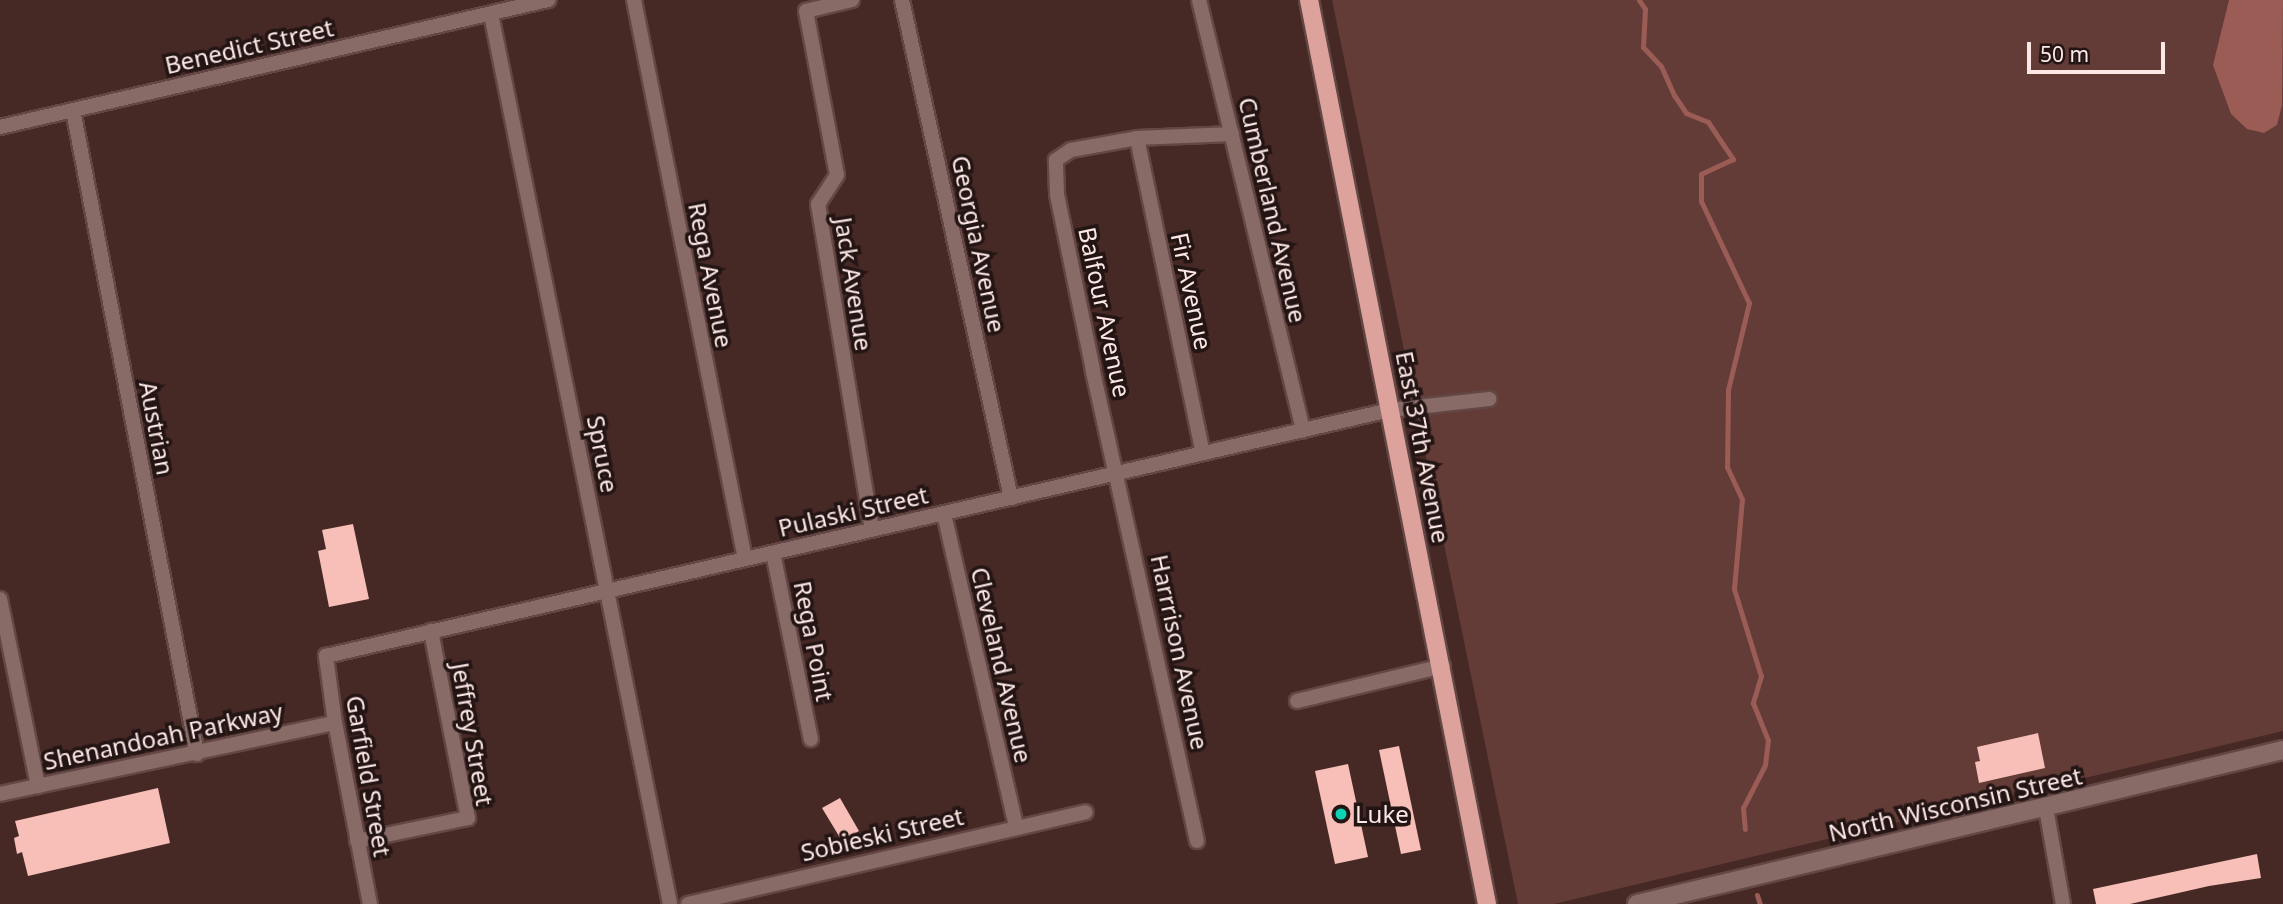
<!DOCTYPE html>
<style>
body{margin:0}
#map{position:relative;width:2283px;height:904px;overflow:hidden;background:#462825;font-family:"Noto Sans",sans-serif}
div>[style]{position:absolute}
.green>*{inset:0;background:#633b37}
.water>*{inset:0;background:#9a5c55}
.stream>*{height:5px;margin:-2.5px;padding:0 2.5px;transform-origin:2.5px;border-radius:2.5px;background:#9a5c55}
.building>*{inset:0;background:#f8bfb8}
.roads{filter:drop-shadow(2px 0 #634744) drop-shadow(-2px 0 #634744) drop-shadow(0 2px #634744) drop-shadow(0 -2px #634744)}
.minor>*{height:14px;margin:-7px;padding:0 7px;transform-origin:7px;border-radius:7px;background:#886b67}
.tertiary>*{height:18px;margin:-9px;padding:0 9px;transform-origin:9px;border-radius:9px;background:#886b67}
.primary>*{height:18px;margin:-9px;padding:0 9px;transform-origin:9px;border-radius:9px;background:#dda29b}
.dots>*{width:19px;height:19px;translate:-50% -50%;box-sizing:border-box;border:4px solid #231513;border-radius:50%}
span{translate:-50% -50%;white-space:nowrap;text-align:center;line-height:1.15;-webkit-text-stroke:7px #231513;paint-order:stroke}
.street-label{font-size:24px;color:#fde8e6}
.poi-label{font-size:24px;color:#fde8e6}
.left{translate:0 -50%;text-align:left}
.scale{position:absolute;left:2027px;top:42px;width:138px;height:32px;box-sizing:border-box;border:4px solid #fde8e6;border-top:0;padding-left:9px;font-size:21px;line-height:24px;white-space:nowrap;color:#fde8e6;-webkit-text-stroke:5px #231513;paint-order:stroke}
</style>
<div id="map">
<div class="green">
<div style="clip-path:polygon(1332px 0,2283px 0,2283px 731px,1554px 904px,1518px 904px)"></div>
</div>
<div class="water">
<div style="clip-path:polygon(2229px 0,2283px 0,2282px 105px,2277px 125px,2264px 133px,2247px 129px,2231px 114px,2213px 65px)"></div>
</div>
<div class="stream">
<div style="left:1639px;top:0;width:11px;rotate:56deg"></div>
<div style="left:1645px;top:9px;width:38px;rotate:93deg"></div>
<div style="left:1643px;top:47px;width:26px;rotate:47deg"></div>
<div style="left:1661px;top:66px;width:32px;rotate:66deg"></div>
<div style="left:1674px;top:95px;width:22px;rotate:56deg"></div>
<div style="left:1686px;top:113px;width:24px;rotate:22deg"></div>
<div style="left:1708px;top:122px;width:45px;rotate:56deg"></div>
<div style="left:1733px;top:159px;width:35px;rotate:155deg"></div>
<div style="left:1701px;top:174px;width:27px;rotate:90deg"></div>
<div style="left:1701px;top:201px;width:113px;rotate:64.8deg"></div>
<div style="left:1749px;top:303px;width:89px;rotate:103.6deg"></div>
<div style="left:1728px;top:390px;width:77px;rotate:90.7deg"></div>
<div style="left:1727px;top:467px;width:35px;rotate:65deg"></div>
<div style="left:1742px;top:499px;width:90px;rotate:95.1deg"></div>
<div style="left:1734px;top:589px;width:91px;rotate:72.8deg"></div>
<div style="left:1761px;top:676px;width:28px;rotate:107deg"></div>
<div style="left:1753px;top:703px;width:40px;rotate:68deg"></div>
<div style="left:1768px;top:740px;width:25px;rotate:97deg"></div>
<div style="left:1765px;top:765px;width:48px;rotate:117.1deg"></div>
<div style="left:1743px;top:808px;width:21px;rotate:85deg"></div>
<div style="left:1757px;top:895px;width:9px;rotate:72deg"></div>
</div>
<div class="building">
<div style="clip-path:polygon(353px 524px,369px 599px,329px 607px,318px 551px,326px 549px,322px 530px)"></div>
<div style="clip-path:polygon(2038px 733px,2045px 768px,1979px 783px,1975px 762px,1980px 761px,1977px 747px)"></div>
<div style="clip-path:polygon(1399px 746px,1421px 850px,1401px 854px,1379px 750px)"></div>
<div style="clip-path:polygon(1348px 764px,1368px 857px,1335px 864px,1315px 771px)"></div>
<div style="clip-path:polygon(158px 788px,170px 843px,28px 876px,22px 852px,17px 854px,14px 838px,19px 836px,15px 821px)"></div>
<div style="clip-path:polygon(840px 798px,859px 831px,842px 841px,822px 808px)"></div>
<div style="clip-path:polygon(2257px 854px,2261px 878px,2209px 886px,2130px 904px,2096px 904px,2093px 889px)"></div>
</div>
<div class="roads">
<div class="minor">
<div style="left:634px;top:0;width:570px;rotate:78.77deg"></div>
<div style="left:852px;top:0;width:47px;rotate:166.6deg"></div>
<div style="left:806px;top:11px;width:167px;rotate:79.3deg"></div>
<div style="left:837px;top:175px;width:35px;rotate:123deg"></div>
<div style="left:818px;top:204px;width:330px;rotate:80.6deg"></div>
<div style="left:902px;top:0;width:510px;rotate:77.65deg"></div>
<div style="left:1199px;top:0;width:443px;rotate:76.4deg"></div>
<div style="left:491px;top:14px;width:908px;rotate:78.63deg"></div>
<div style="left:73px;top:110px;width:656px;rotate:79.1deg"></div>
<div style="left:0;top:127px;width:563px;rotate:-13.05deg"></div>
<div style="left:1137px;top:138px;width:322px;rotate:78.2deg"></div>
<div style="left:944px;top:514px;width:320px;rotate:77deg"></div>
<div style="left:773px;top:553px;width:190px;rotate:78.5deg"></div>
<div style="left:0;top:599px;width:191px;rotate:78.5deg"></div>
<div style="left:1297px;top:701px;width:150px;rotate:-13.5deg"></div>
<div style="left:0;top:794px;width:342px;rotate:-12deg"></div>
<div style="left:2046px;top:808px;width:97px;rotate:80deg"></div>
<div style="left:357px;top:841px;width:113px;rotate:-11.7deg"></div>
<div style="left:468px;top:818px;width:191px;rotate:-101.2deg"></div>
<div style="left:1197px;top:841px;width:482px;rotate:-102.5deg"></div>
<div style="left:1093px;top:370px;width:180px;rotate:-101.6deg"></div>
<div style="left:1057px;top:194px;width:34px;rotate:-92deg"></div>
<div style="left:1056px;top:160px;width:18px;rotate:-34deg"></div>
<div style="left:1071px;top:150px;width:67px;rotate:-10.3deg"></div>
<div style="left:1137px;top:138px;width:95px;rotate:-2.4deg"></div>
<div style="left:370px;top:904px;width:184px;rotate:-100.9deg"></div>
<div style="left:335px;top:723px;width:68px;rotate:-97.7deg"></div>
<div style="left:326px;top:656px;width:1092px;rotate:-13.02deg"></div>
<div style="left:1390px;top:410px;width:100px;rotate:-6.3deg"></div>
<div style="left:688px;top:904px;width:408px;rotate:-13deg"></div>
</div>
<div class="tertiary">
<div style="left:1637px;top:904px;width:664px;rotate:-13.41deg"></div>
</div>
<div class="primary">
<div style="left:1309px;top:0;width:921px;rotate:78.86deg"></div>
</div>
</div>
<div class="dots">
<div style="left:1341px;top:814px;background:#0cd5b5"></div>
</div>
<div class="street-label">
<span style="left:249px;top:46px;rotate:-13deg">Benedict Street</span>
<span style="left:1273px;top:210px;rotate:77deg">Cumberland Avenue</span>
<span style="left:979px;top:244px;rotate:78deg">Georgia Avenue</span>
<span style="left:711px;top:275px;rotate:79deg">Rega Avenue</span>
<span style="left:854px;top:284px;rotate:81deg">Jack Avenue</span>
<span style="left:1192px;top:291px;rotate:78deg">Fir Avenue</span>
<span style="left:1105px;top:312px;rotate:78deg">Balfour Avenue</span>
<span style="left:157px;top:428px;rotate:79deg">Austrian</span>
<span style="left:1423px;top:447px;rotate:79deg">East 37th Avenue</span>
<span style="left:603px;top:454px;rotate:79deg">Spruce</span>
<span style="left:853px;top:511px;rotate:-13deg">Pulaski Street</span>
<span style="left:814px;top:641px;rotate:79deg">Rega Point</span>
<span style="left:1180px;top:652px;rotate:78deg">Harrrison Avenue</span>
<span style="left:1002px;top:665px;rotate:77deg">Cleveland Avenue</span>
<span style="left:473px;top:734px;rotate:80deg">Jeffrey Street</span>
<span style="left:163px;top:736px;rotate:-12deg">Shenandoah Parkway</span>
<span style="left:369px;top:776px;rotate:80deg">Garfield Street</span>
<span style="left:1955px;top:804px;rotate:-13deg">North Wisconsin Street</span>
<span style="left:882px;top:834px;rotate:-13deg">Sobieski Street</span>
</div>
<div class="poi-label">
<span class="left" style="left:1355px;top:814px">Luke</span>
</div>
<div class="scale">50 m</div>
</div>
